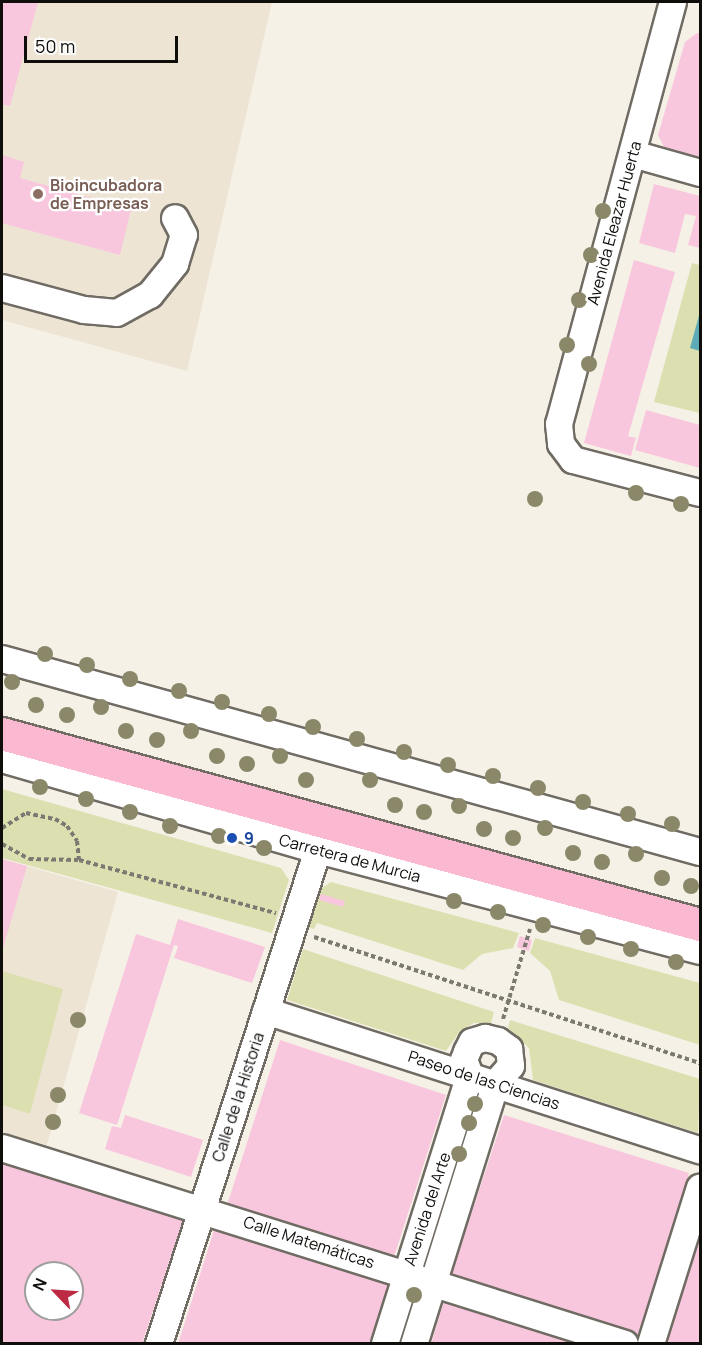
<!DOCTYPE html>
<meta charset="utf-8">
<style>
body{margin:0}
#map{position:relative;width:702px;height:1345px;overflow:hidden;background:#f6f1e7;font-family:Manrope,sans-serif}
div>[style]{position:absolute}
.built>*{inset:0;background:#ede4d4}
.green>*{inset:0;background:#dce0b1}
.water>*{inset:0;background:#5dabb7}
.building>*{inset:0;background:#f8c7dd}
.path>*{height:4px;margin-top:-2px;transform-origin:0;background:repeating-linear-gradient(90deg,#7c7973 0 4.5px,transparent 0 7.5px)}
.roads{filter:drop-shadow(2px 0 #706c64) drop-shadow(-2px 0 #706c64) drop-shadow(0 2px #706c64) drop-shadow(0 -2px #706c64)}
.minor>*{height:26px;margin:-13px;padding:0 13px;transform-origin:13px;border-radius:13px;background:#fff}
.major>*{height:32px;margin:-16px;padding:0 16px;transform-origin:16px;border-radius:16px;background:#fab9d0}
.trees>*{width:16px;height:16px;margin:-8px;border-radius:50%;background:#8a8869}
.dots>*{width:16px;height:16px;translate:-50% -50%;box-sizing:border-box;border:3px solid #fff;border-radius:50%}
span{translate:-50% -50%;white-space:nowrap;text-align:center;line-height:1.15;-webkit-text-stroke:4.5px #fff;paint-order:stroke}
.education-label{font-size:16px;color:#785e54;font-weight:700}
.left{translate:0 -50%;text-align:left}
.street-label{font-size:16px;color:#100e0b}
.transit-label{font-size:16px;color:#164399;font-weight:700}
.frame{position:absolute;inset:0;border:3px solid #100e0b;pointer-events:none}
.north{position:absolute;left:24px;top:1261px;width:60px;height:60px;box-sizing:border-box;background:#fff;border:2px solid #9f9f9d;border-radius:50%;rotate:295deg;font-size:16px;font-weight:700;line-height:24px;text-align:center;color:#100e0b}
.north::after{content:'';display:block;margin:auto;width:21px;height:27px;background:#bc2b43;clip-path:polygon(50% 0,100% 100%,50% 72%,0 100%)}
.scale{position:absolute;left:24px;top:36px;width:154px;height:27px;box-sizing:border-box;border:3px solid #100e0b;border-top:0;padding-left:8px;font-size:18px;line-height:21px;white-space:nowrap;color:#100e0b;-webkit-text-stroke:4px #fff;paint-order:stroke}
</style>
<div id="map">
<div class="built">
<div style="clip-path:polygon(2px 2px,272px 2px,187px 371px,2px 320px)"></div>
<div style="clip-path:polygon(2px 859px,118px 892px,47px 1145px,2px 1133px)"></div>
</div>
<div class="green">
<div style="clip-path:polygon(692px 263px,700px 265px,700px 413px,654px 402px)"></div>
<div style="clip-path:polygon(2px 789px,281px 868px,289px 880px,272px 933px,2px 858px)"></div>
<div style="clip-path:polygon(331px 882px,519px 933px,513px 948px,482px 954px,463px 970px,317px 923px,314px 929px,307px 927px,319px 890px)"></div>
<div style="clip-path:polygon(535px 938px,700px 983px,700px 1045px,559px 1000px,550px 971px,530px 953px)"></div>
<div style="clip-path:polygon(303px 949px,494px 1012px,491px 1023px,474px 1023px,460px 1031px,446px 1051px,287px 1000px)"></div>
<div style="clip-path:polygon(2px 971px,63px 989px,30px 1114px,2px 1105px)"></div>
<div style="clip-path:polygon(510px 1020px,700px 1079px,698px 1133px,533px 1080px,529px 1048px,508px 1028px)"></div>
</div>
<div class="water">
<div style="clip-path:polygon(700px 312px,700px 351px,690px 348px)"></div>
</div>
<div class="building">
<div style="clip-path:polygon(2px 2px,38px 2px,10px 106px,2px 104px)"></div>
<div style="clip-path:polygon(697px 33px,700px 34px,700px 157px,664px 147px,658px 135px,685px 42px)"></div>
<div style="clip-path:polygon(2px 155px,24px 162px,20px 178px,131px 209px,120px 255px,2px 223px)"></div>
<div style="clip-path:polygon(654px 184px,700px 196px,700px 248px,688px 245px,696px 216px,685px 214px,675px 253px,639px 243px)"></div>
<div style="clip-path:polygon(634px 260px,675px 272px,628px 436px,636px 438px,631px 456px,584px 443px)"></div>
<div style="clip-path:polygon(646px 410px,700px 425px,700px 468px,635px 450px)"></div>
<div style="clip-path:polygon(2px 859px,27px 866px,2px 952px)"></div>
<div style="clip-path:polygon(321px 894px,345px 901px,343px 907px,319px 900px)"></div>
<div style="clip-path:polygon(178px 919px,265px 947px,252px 983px,174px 958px,178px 946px,174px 945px,117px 1125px,79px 1113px,136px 934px,170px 945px)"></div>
<div style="clip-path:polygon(520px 936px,532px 940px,529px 951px,517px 947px)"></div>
<div style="clip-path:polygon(280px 1040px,446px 1095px,393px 1260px,227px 1205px)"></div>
<div style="clip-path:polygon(125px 1115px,203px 1140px,191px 1177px,105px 1149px,112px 1126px,121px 1128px)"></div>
<div style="clip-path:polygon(504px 1115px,689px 1173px,637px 1338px,450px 1278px)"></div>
<div style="clip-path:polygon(evenodd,2px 1157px,185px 1214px,142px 1344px,2px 1344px,2px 1157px,36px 1273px,72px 1273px,72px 1309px,36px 1309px,36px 1273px)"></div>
<div style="clip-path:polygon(216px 1224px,390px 1281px,369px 1344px,178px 1344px)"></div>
<div style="clip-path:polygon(700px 1235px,700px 1344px,670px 1344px,667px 1337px)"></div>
<div style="clip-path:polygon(445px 1298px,591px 1344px,431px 1344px)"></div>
</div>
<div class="path">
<div style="left:2px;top:828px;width:28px;rotate:-32deg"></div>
<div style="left:26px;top:813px;width:30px;rotate:12deg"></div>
<div style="left:55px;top:819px;width:14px;rotate:30deg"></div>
<div style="left:67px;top:826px;width:18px;rotate:56deg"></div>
<div style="left:77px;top:841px;width:19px;rotate:84deg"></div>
<div style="left:79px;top:860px;width:204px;rotate:15.1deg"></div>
<div style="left:2px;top:844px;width:31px;rotate:29deg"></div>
<div style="left:29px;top:859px;width:50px;rotate:1.1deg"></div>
<div style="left:314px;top:937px;width:406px;rotate:18.1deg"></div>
<div style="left:503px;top:1019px;width:94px;rotate:-73.3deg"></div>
</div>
<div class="roads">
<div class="minor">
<div style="left:673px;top:2px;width:437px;rotate:105.1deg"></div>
<div style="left:559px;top:424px;width:20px;rotate:84deg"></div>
<div style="left:561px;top:444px;width:20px;rotate:53deg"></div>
<div style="left:573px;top:460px;width:131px;rotate:14.6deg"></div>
<div style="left:633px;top:154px;width:70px;rotate:15.8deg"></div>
<div style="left:2px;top:288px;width:85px;rotate:15deg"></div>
<div style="left:84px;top:310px;width:33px;rotate:5deg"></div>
<div style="left:117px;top:313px;width:38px;rotate:-29deg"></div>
<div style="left:150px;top:295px;width:40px;rotate:-51deg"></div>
<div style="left:175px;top:264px;width:30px;rotate:-73deg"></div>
<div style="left:184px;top:235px;width:19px;rotate:-118deg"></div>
<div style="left:2px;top:659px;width:724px;rotate:15.46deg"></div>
<div style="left:2px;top:759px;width:329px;rotate:16.1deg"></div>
<div style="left:318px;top:850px;width:395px;rotate:14.8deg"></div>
<div style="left:266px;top:1011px;width:456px;rotate:17.8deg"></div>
<div style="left:2px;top:1148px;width:653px;rotate:17.46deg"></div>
<div style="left:159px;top:1344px;width:519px;rotate:-72.16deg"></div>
<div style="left:385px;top:1344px;width:282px;rotate:-72.5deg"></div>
<div style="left:470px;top:1075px;width:16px;rotate:-112deg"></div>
<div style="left:464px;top:1060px;width:9px;rotate:-69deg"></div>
<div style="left:467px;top:1052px;width:11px;rotate:-63deg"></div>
<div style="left:472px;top:1042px;width:14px;rotate:-17deg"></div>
<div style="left:485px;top:1038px;width:13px;rotate:13deg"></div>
<div style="left:498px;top:1041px;width:14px;rotate:36deg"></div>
<div style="left:509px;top:1049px;width:17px;rotate:83deg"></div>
<div style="left:511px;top:1066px;width:23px;rotate:131deg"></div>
<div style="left:496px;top:1083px;width:274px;rotate:107.4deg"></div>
<div style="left:651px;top:1344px;width:164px;rotate:-72.6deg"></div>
</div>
<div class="major">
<div style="left:2px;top:734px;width:724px;rotate:15.3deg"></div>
</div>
</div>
<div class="trees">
<div style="left:603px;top:211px"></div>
<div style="left:591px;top:255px"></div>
<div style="left:579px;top:300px"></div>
<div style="left:567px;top:345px"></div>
<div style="left:589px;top:364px"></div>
<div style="left:636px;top:493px"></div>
<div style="left:535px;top:499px"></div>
<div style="left:681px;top:504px"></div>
<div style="left:45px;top:654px"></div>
<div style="left:87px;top:665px"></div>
<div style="left:130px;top:679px"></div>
<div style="left:12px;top:682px"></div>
<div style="left:179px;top:691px"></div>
<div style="left:222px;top:702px"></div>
<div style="left:36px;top:705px"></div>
<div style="left:101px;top:707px"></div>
<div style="left:269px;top:714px"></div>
<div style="left:67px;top:715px"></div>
<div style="left:313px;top:727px"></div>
<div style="left:126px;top:731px"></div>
<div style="left:191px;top:731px"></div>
<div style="left:357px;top:739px"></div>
<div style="left:157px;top:740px"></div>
<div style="left:404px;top:752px"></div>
<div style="left:217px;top:756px"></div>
<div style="left:280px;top:756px"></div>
<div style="left:247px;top:764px"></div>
<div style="left:448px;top:765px"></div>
<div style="left:493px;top:776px"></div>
<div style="left:306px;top:780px"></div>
<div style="left:370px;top:780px"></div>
<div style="left:40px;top:787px"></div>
<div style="left:538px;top:788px"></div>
<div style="left:86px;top:799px"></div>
<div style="left:583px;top:802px"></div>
<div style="left:395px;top:805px"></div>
<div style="left:459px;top:806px"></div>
<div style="left:130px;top:812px"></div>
<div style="left:424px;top:812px"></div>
<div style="left:628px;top:814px"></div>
<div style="left:672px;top:824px"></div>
<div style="left:170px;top:826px"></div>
<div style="left:545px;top:828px"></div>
<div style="left:484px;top:829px"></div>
<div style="left:219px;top:836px"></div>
<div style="left:513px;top:838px"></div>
<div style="left:264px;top:848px"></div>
<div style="left:573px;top:853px"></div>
<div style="left:636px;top:854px"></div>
<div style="left:602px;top:862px"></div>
<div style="left:662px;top:878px"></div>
<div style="left:691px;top:886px"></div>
<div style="left:454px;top:901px"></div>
<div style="left:498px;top:912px"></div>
<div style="left:543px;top:925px"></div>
<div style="left:588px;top:937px"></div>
<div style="left:631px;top:949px"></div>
<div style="left:676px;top:962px"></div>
<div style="left:78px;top:1020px"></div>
<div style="left:58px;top:1095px"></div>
<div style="left:475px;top:1104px"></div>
<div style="left:53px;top:1122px"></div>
<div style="left:469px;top:1123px"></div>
<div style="left:459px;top:1154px"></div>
<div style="left:414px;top:1295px"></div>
</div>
<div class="dots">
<div style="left:38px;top:194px;background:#8d6e63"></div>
<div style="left:232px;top:838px;background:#1a4fb4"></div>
</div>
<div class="education-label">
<span class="left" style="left:50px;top:194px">Bioincubadora<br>de Empresas</span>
</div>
<div class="street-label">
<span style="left:614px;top:223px;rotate:-75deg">Avenida Eleazar Huerta</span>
<span style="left:350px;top:858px;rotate:15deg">Carretera de Murcia</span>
<span style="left:484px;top:1080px;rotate:18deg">Paseo de las Ciencias</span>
<span style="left:238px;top:1097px;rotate:-72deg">Calle de la Historia</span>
<span style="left:427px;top:1209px;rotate:-72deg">Avenida del Arte</span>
<span style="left:309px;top:1242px;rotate:18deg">Calle Matemáticas</span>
</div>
<div class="transit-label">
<span class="left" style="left:244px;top:838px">9</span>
</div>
<div class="frame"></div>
<div class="north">N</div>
<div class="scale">50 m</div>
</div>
